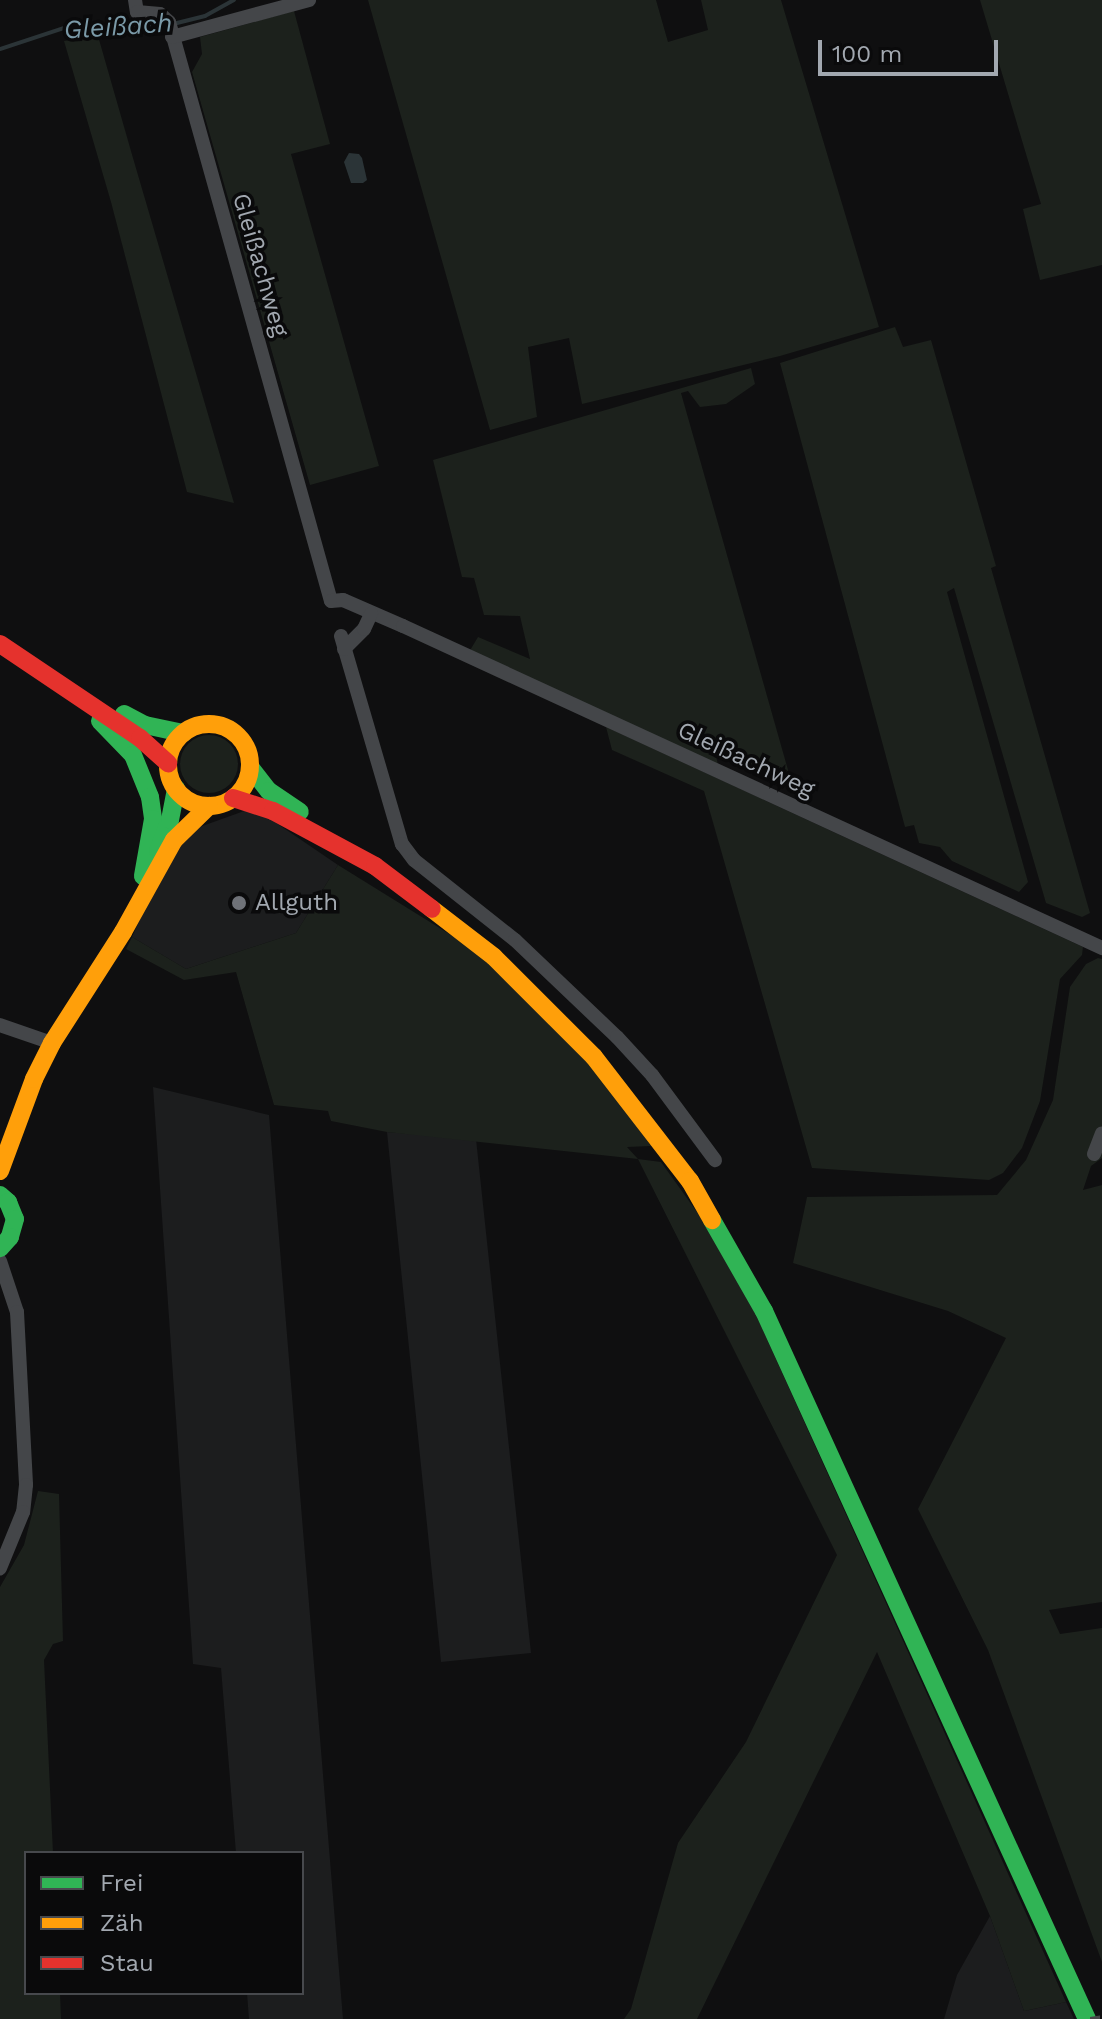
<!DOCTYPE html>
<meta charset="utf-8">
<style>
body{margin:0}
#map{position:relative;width:1102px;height:2019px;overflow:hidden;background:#0f0f10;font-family:"Work Sans",sans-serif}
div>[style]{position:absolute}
.built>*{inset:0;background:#1c1d1e}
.green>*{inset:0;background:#1c211c}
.round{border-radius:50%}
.water>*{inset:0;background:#2b3437}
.stream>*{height:4px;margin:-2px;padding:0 2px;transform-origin:2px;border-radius:2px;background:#2b3437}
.street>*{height:14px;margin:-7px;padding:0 7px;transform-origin:7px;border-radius:7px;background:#444649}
.fast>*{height:18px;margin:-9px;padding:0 9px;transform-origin:9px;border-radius:9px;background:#30b455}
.slow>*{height:18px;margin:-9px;padding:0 9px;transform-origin:9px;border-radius:9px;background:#ff9f0a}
.slow>.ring{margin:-9px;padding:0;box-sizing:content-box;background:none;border:18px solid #ff9f0a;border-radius:50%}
.jam>*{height:18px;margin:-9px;padding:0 9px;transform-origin:9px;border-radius:9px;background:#e5322d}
.rail>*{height:4px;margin-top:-2px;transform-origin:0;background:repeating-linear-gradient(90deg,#464749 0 10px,transparent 0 18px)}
.dots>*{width:22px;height:22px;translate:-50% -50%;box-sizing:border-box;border:4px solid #0a0a0b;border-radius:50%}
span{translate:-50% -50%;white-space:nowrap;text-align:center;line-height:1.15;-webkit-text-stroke:7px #0a0a0b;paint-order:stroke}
.street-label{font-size:24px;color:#a2a8b0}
.poi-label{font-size:24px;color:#a2a8b0}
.left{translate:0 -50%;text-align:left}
.water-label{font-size:26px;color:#7b9aa8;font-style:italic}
.legend{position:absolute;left:24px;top:1851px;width:280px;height:144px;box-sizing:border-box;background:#0a0a0b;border:2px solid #47494d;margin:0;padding:10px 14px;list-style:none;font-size:24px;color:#a2a8b0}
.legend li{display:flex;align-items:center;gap:16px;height:40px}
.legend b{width:40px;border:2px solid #47494d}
.scale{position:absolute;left:818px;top:40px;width:180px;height:36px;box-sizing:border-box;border:4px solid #a2a8b0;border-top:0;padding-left:10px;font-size:24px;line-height:28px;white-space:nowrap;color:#a2a8b0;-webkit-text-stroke:6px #0a0a0b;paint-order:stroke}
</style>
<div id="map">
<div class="built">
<div style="clip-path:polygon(247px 810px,266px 816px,338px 865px,296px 933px,186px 969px,132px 937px,168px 859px,194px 829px)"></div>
<div style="clip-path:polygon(153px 1087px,269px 1115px,343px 2019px,249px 2019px,247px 1993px,302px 1993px,302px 1853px,236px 1853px,221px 1668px,193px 1664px)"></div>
<div style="clip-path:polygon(387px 1132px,476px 1139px,531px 1653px,441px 1662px)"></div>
<div style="clip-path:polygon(990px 1916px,1024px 2011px,1066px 2002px,1074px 2019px,944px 2019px,957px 1975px)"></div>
</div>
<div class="green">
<div style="clip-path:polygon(368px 0,656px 0,668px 42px,708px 30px,701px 0,781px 0,879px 327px,780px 356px,582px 404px,569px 338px,528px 347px,537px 417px,490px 430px)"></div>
<div style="clip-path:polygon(980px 0,1102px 0,1102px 265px,1040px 280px,1023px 209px,1041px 204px)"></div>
<div style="clip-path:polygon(294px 11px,330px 144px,291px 154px,379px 466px,310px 485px,192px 72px,202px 54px,200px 37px)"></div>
<div style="clip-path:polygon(98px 36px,133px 158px,234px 503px,187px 492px,111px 202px,64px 41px)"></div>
<div style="clip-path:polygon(895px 327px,903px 347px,931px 340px,996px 566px,991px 568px,1090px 913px,1082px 917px,1046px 903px,954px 588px,947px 592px,1028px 882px,1019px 892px,952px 861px,940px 847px,919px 843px,914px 825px,905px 827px,780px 363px)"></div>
<div style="clip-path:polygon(751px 368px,755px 384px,726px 404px,700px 407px,688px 391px,681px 393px,792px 784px,715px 753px,719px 768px,469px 652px,478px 637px,530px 659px,520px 616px,484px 615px,474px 578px,462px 577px,433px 460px)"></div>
<div style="clip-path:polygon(606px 727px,1083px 947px,1082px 955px,1060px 979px,1040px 1101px,1022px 1148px,1003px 1173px,989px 1180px,812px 1168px,704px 791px,612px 750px)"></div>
<div class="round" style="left:180px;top:735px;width:58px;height:58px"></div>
<div style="clip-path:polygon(338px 865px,459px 940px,487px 962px,603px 1078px,651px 1146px,627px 1147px,638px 1159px,661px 1162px,717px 1240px,756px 1315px,1066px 2002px,1024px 2011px,990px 1916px,877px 1652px,697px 2019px,624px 2019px,631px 2009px,678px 1843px,746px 1742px,837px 1555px,638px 1159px,387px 1132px,331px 1121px,328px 1111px,274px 1105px,236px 972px,184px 980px,126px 949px,132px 937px,186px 969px,296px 933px)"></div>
<div style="clip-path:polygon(1098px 958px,1102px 959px,1102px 1158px,1091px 1166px,1083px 1190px,1102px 1185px,1102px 1602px,1049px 1610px,1060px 1634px,1102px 1628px,1102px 1962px,988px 1650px,918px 1509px,1006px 1338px,948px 1311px,793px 1263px,807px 1197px,997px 1195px,1026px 1160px,1053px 1100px,1070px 987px,1086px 964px)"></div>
<div style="clip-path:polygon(38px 1491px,59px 1494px,63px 1641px,53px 1644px,44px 1660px,53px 1853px,26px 1853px,26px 1993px,60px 1993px,61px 2019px,0 2019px,0 1587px,24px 1545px)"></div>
</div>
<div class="water">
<div style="clip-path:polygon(349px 153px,359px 154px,362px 158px,367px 180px,363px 183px,351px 183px,344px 162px)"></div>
</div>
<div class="stream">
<div style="left:173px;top:24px;width:33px;rotate:-14deg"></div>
<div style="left:205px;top:16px;width:33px;rotate:-29deg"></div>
<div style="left:0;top:49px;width:74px;rotate:-18.2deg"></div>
<div style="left:70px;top:26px;width:95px;rotate:-1.2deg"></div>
</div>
<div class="street">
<div style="left:135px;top:0;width:12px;rotate:81deg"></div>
<div style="left:137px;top:12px;width:23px;rotate:5deg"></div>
<div style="left:160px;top:14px;width:12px;rotate:42deg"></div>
<div style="left:169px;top:22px;width:601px;rotate:74.37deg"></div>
<div style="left:331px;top:601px;width:12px;rotate:-5deg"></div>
<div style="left:343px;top:600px;width:65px;rotate:23.4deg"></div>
<div style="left:403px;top:626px;width:770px;rotate:24.73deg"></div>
<div style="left:172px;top:37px;width:142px;rotate:-15.1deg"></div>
<div style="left:341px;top:636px;width:217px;rotate:73.7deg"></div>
<div style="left:402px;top:844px;width:20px;rotate:53deg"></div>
<div style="left:414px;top:860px;width:129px;rotate:38.4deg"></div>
<div style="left:515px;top:940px;width:141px;rotate:43.6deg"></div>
<div style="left:617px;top:1037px;width:52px;rotate:47.4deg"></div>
<div style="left:652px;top:1075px;width:106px;rotate:53.5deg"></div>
<div style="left:344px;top:649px;width:28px;rotate:-45deg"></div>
<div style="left:364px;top:629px;width:17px;rotate:-65deg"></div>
<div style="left:0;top:1025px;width:55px;rotate:19.1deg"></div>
<div style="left:1094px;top:1154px;width:22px;rotate:-69deg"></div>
<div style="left:0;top:1261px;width:54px;rotate:71.6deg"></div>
<div style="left:17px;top:1312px;width:173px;rotate:87deg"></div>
<div style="left:26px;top:1485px;width:27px;rotate:96deg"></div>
<div style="left:23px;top:1512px;width:61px;rotate:112.3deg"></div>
</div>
<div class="fast">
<div style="left:124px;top:714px;width:24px;rotate:28deg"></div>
<div style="left:145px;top:725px;width:39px;rotate:12deg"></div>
<div style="left:100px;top:721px;width:47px;rotate:45.9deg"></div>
<div style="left:133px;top:755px;width:45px;rotate:68deg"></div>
<div style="left:150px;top:797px;width:22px;rotate:82deg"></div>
<div style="left:153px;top:819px;width:58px;rotate:100deg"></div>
<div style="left:250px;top:767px;width:31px;rotate:52deg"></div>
<div style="left:269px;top:791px;width:37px;rotate:34deg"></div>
<div style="left:158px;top:851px;width:33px;rotate:-69deg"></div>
<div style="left:170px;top:820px;width:32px;rotate:-79deg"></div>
<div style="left:0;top:1195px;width:11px;rotate:41deg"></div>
<div style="left:8px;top:1202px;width:18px;rotate:68deg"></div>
<div style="left:15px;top:1219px;width:19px;rotate:106deg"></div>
<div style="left:10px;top:1237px;width:15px;rotate:132deg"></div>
<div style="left:712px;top:1220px;width:105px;rotate:60.3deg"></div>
<div style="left:764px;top:1311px;width:778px;rotate:65.48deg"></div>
</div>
<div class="slow">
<div class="ring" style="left:168px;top:724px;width:64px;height:64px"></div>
<div style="left:432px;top:909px;width:78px;rotate:37.7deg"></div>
<div style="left:494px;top:957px;width:141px;rotate:45deg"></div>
<div style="left:594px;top:1057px;width:157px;rotate:52.3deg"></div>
<div style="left:690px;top:1181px;width:45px;rotate:60.6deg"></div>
<div style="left:0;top:1171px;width:98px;rotate:-69.7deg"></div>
<div style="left:34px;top:1079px;width:40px;rotate:-63.4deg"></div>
<div style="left:52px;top:1043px;width:132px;rotate:-57.4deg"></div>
<div style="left:123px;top:932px;width:105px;rotate:-61deg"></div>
<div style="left:174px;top:840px;width:49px;rotate:-44.2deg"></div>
</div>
<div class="jam">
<div style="left:0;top:644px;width:169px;rotate:33.9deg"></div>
<div style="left:140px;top:738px;width:38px;rotate:42deg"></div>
<div style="left:233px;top:798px;width:42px;rotate:18deg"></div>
<div style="left:273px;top:811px;width:116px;rotate:28.3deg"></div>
<div style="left:375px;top:866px;width:71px;rotate:37deg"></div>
</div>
<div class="rail">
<div style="left:1090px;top:2019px;width:12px;rotate:-9deg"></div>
</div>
<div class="dots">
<div style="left:239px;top:903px;background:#6f7278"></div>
</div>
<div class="street-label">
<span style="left:260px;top:265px;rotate:74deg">Gleißachweg</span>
<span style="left:746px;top:760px;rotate:25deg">Gleißachweg</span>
</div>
<div class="poi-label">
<span class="left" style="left:255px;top:903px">Allguth</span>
</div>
<div class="water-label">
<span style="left:118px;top:27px;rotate:-4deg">Gleißach</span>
</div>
<ul class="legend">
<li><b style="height:10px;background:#30b455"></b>Frei</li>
<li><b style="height:10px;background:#ff9f0a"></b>Zäh</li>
<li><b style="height:10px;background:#e5322d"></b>Stau</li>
</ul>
<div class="scale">100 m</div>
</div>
